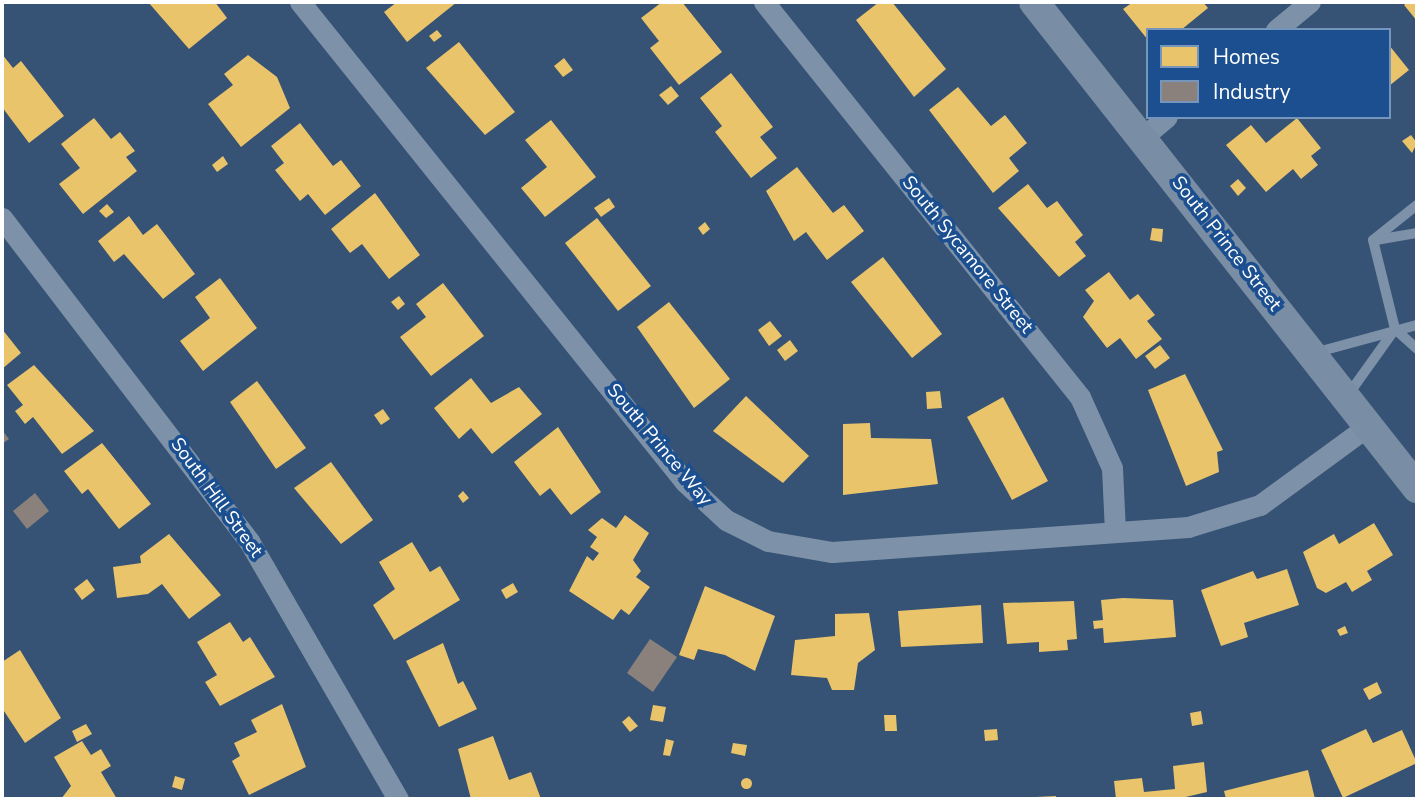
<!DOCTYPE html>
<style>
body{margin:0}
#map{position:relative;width:1419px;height:801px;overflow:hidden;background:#365274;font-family:"Nunito Sans",sans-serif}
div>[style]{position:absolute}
.homes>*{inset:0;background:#e9c46a}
.round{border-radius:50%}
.industry>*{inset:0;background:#8a817c}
.lane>*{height:10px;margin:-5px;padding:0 5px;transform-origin:5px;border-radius:5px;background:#7d92a8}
.street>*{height:21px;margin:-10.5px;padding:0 10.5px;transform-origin:10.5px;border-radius:10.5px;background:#7d92a8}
.secondary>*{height:30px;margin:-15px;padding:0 15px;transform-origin:15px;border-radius:15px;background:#798da4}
span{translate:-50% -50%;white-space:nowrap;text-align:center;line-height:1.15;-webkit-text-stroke:7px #1b4f8f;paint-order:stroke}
.street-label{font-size:19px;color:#fff}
.frame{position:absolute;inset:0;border:4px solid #fff;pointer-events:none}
.legend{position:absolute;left:1146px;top:28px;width:245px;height:91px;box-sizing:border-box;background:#1b4f8f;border:2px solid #7695bc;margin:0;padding:9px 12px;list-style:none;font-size:21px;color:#fff}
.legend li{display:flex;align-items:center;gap:14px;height:35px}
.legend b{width:35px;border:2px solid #7695bc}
</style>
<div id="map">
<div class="homes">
<div style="clip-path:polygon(148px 2px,215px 2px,227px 18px,189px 49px)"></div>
<div style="clip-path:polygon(397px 2px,457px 2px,407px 42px,384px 12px)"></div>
<div style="clip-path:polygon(662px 2px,682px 2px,722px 52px,679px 85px,650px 48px,659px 41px,641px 18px)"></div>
<div style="clip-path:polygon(879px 2px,892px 2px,946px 69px,914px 97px,856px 20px)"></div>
<div style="clip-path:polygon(1133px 2px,1203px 2px,1208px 8px,1181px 30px,1148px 30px,1148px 40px,1123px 9px)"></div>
<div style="clip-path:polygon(1408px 2px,1417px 2px,1417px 21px,1404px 5px)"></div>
<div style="clip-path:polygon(437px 30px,442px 36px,434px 42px,429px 36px)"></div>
<div style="clip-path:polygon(459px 42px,515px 112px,485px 135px,426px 68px)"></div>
<div style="clip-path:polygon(1389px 45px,1409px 70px,1389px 86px)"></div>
<div style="clip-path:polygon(2px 54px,13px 68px,21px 61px,64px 116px,29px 143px,2px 107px)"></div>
<div style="clip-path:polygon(248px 55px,277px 77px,290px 108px,241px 147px,208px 104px,233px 85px,224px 74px)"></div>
<div style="clip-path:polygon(564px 58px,573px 70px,563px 77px,554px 66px)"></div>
<div style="clip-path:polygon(731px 73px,773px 127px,760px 137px,777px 158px,751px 178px,715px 132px,722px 126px,700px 98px)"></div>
<div style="clip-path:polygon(671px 86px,679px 96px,668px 105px,659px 95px)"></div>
<div style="clip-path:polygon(958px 87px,991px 126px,1005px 115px,1027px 143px,1009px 158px,1019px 171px,993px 193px,929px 110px)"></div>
<div style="clip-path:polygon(94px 118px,111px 139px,120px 132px,135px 151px,126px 157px,137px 171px,83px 214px,59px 184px,80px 168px,61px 144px)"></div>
<div style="clip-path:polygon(1297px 118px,1321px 148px,1311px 156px,1318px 165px,1301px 179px,1293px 169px,1266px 192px,1226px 145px,1251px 125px,1266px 143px)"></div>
<div style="clip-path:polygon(551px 120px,596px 177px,545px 217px,521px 188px,547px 167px,525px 140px)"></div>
<div style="clip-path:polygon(300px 123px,333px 166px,341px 160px,361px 186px,325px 215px,308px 194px,300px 201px,275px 170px,284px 163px,271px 146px)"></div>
<div style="clip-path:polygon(1411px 135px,1417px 143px,1412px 153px,1402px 141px)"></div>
<div style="clip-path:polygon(223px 156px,228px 164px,217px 172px,212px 165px)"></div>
<div style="clip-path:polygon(797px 167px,833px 213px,844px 205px,864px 231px,827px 260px,806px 232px,794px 241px,766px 191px)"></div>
<div style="clip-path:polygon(1238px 179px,1246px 188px,1238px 196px,1230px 186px)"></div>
<div style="clip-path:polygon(1028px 184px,1047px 208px,1057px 201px,1083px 235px,1075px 242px,1086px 256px,1059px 277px,998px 208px)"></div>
<div style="clip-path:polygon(375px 193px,420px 255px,389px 279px,362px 244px,350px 253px,331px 229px)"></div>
<div style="clip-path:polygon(609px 198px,615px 207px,601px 217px,594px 208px)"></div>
<div style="clip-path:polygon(107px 204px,114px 212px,106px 218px,99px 211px)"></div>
<div style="clip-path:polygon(129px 216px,143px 235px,157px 224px,195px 274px,163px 299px,124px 254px,114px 262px,98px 241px)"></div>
<div style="clip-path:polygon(597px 218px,651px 286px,618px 311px,565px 243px)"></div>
<div style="clip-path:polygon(705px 222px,710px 229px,703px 235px,698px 228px)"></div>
<div style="clip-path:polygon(1152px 228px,1163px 229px,1162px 242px,1150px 240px)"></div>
<div style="clip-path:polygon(883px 257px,942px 334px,912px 358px,851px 282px)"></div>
<div style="clip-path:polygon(1109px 272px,1130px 300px,1138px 294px,1155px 315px,1147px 321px,1162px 339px,1136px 359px,1120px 338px,1107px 348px,1083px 317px,1094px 301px,1085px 290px)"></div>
<div style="clip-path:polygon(220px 278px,257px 328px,203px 371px,180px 341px,210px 318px,195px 297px)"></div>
<div style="clip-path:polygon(443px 283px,484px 336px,431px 376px,400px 337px,426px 317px,416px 304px)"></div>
<div style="clip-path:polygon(399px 296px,405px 304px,398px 310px,391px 302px)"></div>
<div style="clip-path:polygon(669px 302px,730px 379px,694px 408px,637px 327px)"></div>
<div style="clip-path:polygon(770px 321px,782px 336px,769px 346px,758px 330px)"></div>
<div style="clip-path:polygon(2px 329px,21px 353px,2px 369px)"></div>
<div style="clip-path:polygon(790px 340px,798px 351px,785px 361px,777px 350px)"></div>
<div style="clip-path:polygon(1160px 345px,1170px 358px,1155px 369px,1145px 356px)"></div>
<div style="clip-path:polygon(34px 365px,94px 431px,62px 454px,33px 417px,25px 424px,15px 411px,23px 405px,7px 385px)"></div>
<div style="clip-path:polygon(1185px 374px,1223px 450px,1217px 452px,1219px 472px,1186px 486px,1148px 390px)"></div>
<div style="clip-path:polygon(471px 378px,491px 403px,519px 387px,542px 414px,492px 454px,471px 428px,459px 439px,434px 408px)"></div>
<div style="clip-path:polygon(257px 381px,306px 448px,276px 469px,230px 402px)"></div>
<div style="clip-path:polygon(940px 391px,942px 408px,927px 409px,926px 392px)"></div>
<div style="clip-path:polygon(746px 396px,809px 456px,783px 483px,713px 431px)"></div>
<div style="clip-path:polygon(1003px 397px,1048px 481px,1012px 500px,967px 417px)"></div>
<div style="clip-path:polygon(383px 409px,390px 419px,381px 425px,374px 415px)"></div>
<div style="clip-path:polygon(870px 423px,871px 438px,931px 439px,938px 484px,843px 495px,843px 424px)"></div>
<div style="clip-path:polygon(558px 427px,601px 492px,571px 515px,550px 488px,540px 496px,514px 462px)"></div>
<div style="clip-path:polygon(102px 443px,151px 504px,119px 529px,88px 489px,82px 494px,64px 471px)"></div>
<div style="clip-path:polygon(331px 462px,373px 520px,341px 544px,294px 488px)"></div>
<div style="clip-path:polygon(463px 491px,469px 498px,463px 503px,458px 496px)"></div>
<div style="clip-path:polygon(625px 515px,649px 533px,633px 560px,641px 571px,636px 577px,650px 587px,629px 615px,621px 609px,613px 620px,569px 591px,587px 556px,593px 561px,599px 553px,590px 547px,597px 537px,588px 530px,602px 518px,616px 528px)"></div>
<div style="clip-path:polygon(1374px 523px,1393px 555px,1367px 571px,1372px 580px,1352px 592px,1346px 582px,1326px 593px,1317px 588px,1303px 552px,1334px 534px,1339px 544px)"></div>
<div style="clip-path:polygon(169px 534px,221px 595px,189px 619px,162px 584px,148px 594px,117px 598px,113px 567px,141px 563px,140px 556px)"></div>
<div style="clip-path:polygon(412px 542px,430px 572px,440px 566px,460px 600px,394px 640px,373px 605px,395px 589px,379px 562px)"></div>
<div style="clip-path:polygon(1287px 569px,1299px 605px,1244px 623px,1248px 637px,1221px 646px,1201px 590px,1253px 571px,1257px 579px)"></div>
<div style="clip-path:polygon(87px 579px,95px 590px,82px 600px,74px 589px)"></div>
<div style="clip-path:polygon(513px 583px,518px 592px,506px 599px,501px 590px)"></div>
<div style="clip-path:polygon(705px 586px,775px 616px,755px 671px,725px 655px,698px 649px,694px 660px,679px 655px)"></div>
<div style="clip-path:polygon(1123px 598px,1173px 600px,1176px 637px,1104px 643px,1103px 628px,1094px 629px,1093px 621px,1103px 620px,1101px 600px)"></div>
<div style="clip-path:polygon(1074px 601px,1077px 639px,1067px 640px,1068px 650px,1039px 652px,1039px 642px,1007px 644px,1003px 603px)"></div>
<div style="clip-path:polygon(981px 605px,983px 643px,901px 647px,898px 611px)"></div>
<div style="clip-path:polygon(869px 613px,875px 650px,858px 663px,854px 690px,832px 690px,827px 678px,791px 675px,795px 640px,835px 636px,835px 614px)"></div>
<div style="clip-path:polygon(230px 622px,243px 642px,250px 637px,275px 677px,220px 706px,205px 682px,217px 675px,197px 642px)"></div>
<div style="clip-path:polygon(1345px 626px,1348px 633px,1340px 636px,1337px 630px)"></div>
<div style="clip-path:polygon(443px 643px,458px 684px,463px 681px,477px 709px,439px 727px,406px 661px)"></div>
<div style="clip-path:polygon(20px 650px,61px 718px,25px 743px,2px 708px,2px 662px)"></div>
<div style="clip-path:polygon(1377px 682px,1382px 693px,1369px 700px,1363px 689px)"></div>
<div style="clip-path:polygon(282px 704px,306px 767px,249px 795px,232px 761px,240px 756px,234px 743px,257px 732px,251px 720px)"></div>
<div style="clip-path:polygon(653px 705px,666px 707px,663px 722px,650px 720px)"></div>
<div style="clip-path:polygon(1201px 711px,1203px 724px,1192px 726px,1190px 713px)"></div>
<div style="clip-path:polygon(884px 715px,896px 715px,897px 731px,885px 731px)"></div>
<div style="clip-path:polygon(629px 716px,638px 726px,630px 732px,622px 722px)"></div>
<div style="clip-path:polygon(86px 724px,92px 734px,77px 742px,72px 731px)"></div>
<div style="clip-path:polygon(997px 729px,998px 740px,985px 741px,984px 730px)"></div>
<div style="clip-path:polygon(1366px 729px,1373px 743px,1402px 730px,1417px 763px,1343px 798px,1321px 750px)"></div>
<div style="clip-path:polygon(493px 736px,509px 780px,531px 772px,541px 799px,471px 799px,458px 749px)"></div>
<div style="clip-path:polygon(666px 739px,674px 741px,670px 756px,663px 755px)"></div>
<div style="clip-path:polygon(82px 741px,91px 755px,101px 749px,111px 766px,101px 772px,117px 799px,61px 799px,71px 786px,54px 757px)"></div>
<div style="clip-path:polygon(733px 743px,747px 745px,745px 756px,731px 753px)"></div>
<div style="clip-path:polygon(1204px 762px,1207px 792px,1177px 799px,1116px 799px,1114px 781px,1142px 778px,1144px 792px,1175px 789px,1173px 766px)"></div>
<div style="clip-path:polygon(1308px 770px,1315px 799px,1226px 799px,1224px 791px)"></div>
<div style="clip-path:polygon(175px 776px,185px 779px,182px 790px,172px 787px)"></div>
<div class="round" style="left:740.5px;top:777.5px;width:11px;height:11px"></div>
<div style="clip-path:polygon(1056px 796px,1056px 799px,1036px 799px,1036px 797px)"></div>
</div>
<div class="industry">
<div style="clip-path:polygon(2px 430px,9px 439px,2px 444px)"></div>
<div style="clip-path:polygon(35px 493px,49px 511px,27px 529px,13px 511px)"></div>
<div style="clip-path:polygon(650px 639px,677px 657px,653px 692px,627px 673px)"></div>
</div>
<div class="lane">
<div style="left:1417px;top:205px;width:56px;rotate:141.5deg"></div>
<div style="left:1373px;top:240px;width:92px;rotate:76.1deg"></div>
<div style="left:1395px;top:329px;width:30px;rotate:42deg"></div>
<div style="left:1376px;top:240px;width:42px;rotate:-9.7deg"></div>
<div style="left:1314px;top:353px;width:107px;rotate:-15.2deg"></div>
<div style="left:1348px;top:395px;width:81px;rotate:-54.5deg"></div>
</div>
<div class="street">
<div style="left:300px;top:2px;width:615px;rotate:51.27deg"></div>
<div style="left:685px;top:482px;width:56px;rotate:42.8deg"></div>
<div style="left:726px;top:520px;width:47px;rotate:26.6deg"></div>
<div style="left:768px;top:541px;width:65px;rotate:9.8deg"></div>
<div style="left:832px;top:552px;width:357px;rotate:-4deg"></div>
<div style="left:1188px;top:527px;width:75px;rotate:-17deg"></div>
<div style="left:1260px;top:505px;width:134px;rotate:-36.2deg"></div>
<div style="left:764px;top:2px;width:506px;rotate:51.34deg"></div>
<div style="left:1080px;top:397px;width:78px;rotate:65.7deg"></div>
<div style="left:1112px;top:468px;width:64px;rotate:87.3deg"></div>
<div style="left:1276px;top:30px;width:44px;rotate:-39.5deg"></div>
<div style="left:1143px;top:137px;width:31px;rotate:-40deg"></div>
<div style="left:2px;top:218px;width:407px;rotate:52.6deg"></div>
<div style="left:249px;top:541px;width:298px;rotate:60deg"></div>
</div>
<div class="secondary">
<div style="left:1034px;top:2px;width:619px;rotate:51.76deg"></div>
</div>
<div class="street-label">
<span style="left:1226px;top:244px;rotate:52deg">South Prince Street</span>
<span style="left:967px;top:255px;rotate:51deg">South Sycamore Street</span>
<span style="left:659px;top:445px;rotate:50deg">South Prince Way</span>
<span style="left:216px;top:498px;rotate:54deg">South Hill Street</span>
</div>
<div class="frame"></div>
<ul class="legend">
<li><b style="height:19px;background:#e9c46a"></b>Homes</li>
<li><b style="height:19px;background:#8a817c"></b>Industry</li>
</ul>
</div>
